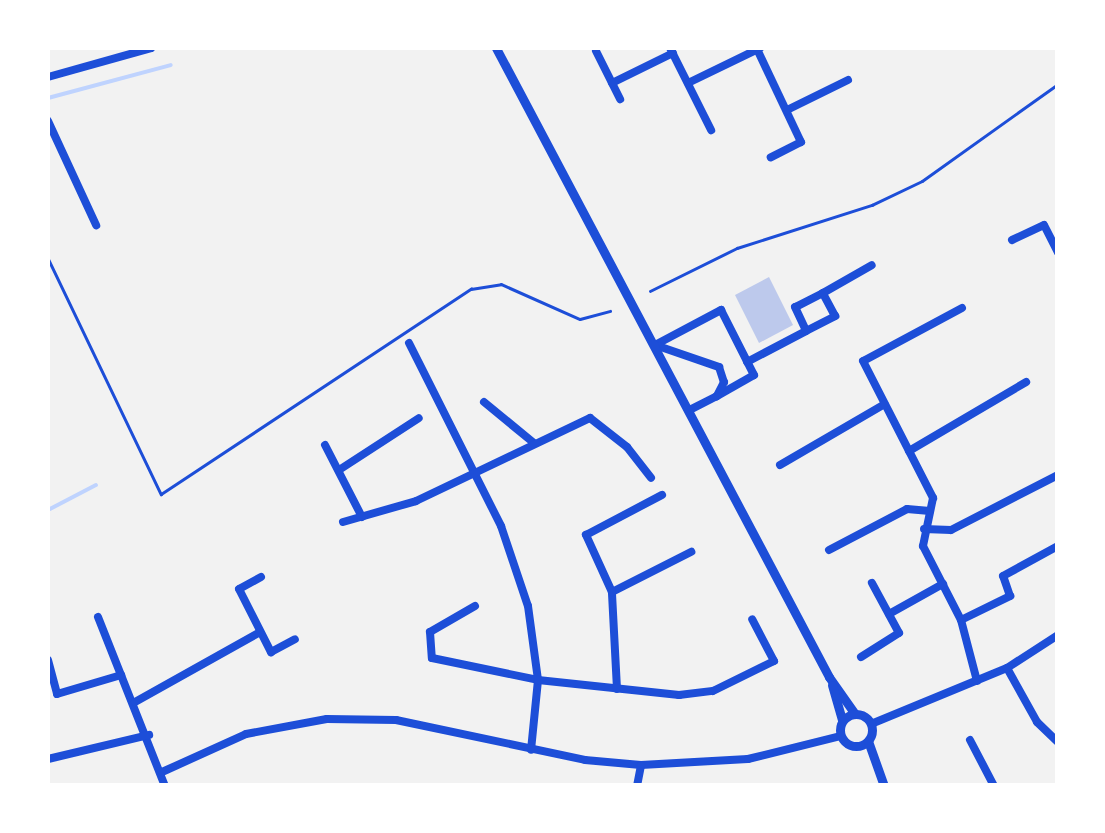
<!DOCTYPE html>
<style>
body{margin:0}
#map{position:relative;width:1105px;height:833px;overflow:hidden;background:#f2f2f2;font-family:Mulish,sans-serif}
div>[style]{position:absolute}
.stream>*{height:4px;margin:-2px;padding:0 2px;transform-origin:2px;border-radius:2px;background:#bfd3fe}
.building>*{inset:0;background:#bdc9ec}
.path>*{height:2.5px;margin:-1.25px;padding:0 1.25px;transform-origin:1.25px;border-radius:1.25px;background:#1d4ed8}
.minor>*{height:8px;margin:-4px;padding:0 4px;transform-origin:4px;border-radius:4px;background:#1d4ed8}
.tertiary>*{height:9px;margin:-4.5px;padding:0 4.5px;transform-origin:4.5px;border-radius:4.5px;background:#1d4ed8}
.tertiary>.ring{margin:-4.5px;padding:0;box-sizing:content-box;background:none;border:9px solid #1d4ed8;border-radius:50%}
span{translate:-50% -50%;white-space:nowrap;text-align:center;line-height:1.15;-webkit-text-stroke:10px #fff;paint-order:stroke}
.frame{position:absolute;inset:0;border:50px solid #fff;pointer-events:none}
</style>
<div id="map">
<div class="stream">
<div style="left:48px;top:98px;width:127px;rotate:-15deg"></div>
<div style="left:48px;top:510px;width:54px;rotate:-27.5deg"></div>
</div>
<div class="building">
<div style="clip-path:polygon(769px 277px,793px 325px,759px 343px,735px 295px)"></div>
</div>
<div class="path">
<div style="left:48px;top:258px;width:262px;rotate:64.4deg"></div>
<div style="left:161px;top:494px;width:372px;rotate:-33.5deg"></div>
<div style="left:471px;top:289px;width:30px;rotate:-9deg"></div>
<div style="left:501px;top:284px;width:86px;rotate:23.9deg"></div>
<div style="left:580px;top:319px;width:31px;rotate:-15deg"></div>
<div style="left:650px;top:291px;width:97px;rotate:-26.3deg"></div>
<div style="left:737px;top:248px;width:142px;rotate:-17.7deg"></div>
<div style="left:872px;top:205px;width:55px;rotate:-25.6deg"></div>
<div style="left:922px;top:181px;width:167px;rotate:-35.5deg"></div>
</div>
<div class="minor">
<div style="left:670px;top:48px;width:92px;rotate:63.4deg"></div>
<div style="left:757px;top:49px;width:103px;rotate:64.7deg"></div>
<div style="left:801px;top:142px;width:34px;rotate:153deg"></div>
<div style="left:596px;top:51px;width:54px;rotate:63.4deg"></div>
<div style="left:48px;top:77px;width:107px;rotate:-15.7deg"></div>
<div style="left:612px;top:83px;width:68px;rotate:-26.2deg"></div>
<div style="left:688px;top:83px;width:80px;rotate:-25.9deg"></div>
<div style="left:787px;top:110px;width:68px;rotate:-26.2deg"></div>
<div style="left:48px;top:121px;width:115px;rotate:65.2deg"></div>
<div style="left:1012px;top:240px;width:35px;rotate:-25deg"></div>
<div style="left:1044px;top:225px;width:31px;rotate:63deg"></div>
<div style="left:823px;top:293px;width:31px;rotate:153deg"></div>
<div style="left:795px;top:307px;width:26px;rotate:65deg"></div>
<div style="left:806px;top:331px;width:33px;rotate:-27deg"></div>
<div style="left:835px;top:316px;width:26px;rotate:-118deg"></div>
<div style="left:823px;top:293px;width:56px;rotate:-29.7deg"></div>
<div style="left:962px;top:308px;width:112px;rotate:151.8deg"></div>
<div style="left:863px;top:361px;width:154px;rotate:62.9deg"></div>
<div style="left:933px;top:498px;width:49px;rotate:101.8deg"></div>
<div style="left:923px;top:546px;width:83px;rotate:62.8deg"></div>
<div style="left:961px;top:620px;width:63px;rotate:75.3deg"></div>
<div style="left:409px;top:343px;width:205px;rotate:63.3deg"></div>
<div style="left:501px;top:526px;width:84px;rotate:71.4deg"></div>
<div style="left:528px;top:606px;width:75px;rotate:82.3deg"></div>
<div style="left:538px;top:680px;width:70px;rotate:95.7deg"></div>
<div style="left:655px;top:345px;width:75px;rotate:-27.9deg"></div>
<div style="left:721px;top:310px;width:73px;rotate:63.1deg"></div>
<div style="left:754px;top:375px;width:43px;rotate:150.4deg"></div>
<div style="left:655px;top:345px;width:68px;rotate:19deg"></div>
<div style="left:719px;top:367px;width:16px;rotate:72deg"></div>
<div style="left:724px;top:382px;width:16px;rotate:117deg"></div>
<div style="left:717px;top:396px;width:30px;rotate:153deg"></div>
<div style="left:747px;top:362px;width:67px;rotate:-27.7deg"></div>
<div style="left:484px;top:402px;width:65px;rotate:39.4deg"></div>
<div style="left:325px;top:445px;width:81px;rotate:62.8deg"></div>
<div style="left:909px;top:451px;width:136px;rotate:-30.5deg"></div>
<div style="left:780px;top:465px;width:121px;rotate:-30.2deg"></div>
<div style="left:339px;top:470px;width:95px;rotate:-33deg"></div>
<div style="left:343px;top:522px;width:76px;rotate:-16deg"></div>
<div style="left:416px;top:501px;width:193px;rotate:-25.5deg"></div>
<div style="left:590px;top:418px;width:47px;rotate:38.1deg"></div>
<div style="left:627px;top:447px;width:39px;rotate:52deg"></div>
<div style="left:924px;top:529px;width:27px;rotate:2deg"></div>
<div style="left:951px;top:530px;width:120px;rotate:-27.2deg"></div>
<div style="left:829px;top:550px;width:88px;rotate:-27.7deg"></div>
<div style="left:907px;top:509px;width:23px;rotate:5deg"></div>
<div style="left:261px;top:577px;width:25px;rotate:151deg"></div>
<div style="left:239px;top:589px;width:71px;rotate:63.1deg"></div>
<div style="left:271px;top:652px;width:27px;rotate:-28deg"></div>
<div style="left:612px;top:592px;width:89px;rotate:-26.9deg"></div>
<div style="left:475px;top:606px;width:52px;rotate:150deg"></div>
<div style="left:430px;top:632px;width:26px;rotate:86deg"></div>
<div style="left:432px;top:658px;width:108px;rotate:11.7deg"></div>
<div style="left:538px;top:680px;width:142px;rotate:6.1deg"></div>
<div style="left:679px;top:695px;width:34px;rotate:-7deg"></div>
<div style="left:713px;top:691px;width:68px;rotate:-26.2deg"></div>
<div style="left:774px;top:661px;width:47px;rotate:-117.6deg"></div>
<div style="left:889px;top:614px;width:62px;rotate:-29.1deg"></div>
<div style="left:98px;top:617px;width:182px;rotate:68.4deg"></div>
<div style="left:961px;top:620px;width:55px;rotate:-26.1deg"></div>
<div style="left:1010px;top:596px;width:21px;rotate:-109deg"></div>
<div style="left:1003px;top:576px;width:63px;rotate:-28.6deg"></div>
<div style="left:861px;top:657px;width:45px;rotate:-32.3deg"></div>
<div style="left:899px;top:633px;width:57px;rotate:-118.4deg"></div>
<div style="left:48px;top:660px;width:35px;rotate:75deg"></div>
<div style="left:57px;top:694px;width:67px;rotate:-16.5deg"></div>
<div style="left:1007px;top:668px;width:62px;rotate:60.9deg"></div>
<div style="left:1037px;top:722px;width:29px;rotate:44deg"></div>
<div style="left:617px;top:689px;width:97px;rotate:-93deg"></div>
<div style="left:612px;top:592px;width:63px;rotate:-114.5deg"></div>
<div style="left:586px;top:535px;width:86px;rotate:-27.8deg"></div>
<div style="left:135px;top:702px;width:143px;rotate:-29.2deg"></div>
<div style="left:871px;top:724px;width:147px;rotate:-22.4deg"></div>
<div style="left:1007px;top:668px;width:61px;rotate:-32.9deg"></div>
<div style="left:970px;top:740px;width:52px;rotate:62.4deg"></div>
<div style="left:48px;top:759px;width:104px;rotate:-13.4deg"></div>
<div style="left:162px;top:772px;width:92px;rotate:-24.3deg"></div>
<div style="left:246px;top:734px;width:82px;rotate:-10.5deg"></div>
<div style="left:327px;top:719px;width:69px;rotate:0.8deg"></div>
<div style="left:396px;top:720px;width:193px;rotate:11.9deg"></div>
<div style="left:585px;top:760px;width:56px;rotate:5.1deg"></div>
<div style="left:641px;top:765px;width:107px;rotate:-3.2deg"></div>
<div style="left:748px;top:759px;width:95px;rotate:-14deg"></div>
<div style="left:637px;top:786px;width:21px;rotate:-79deg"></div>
</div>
<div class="tertiary">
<div style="left:496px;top:48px;width:712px;rotate:62.1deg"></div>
<div style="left:829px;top:677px;width:45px;rotate:54.9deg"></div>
<div style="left:832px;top:685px;width:37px;rotate:74deg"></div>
<div class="ring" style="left:840px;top:714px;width:23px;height:23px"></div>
<div style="left:868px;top:741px;width:48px;rotate:70.4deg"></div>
</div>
<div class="frame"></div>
</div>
